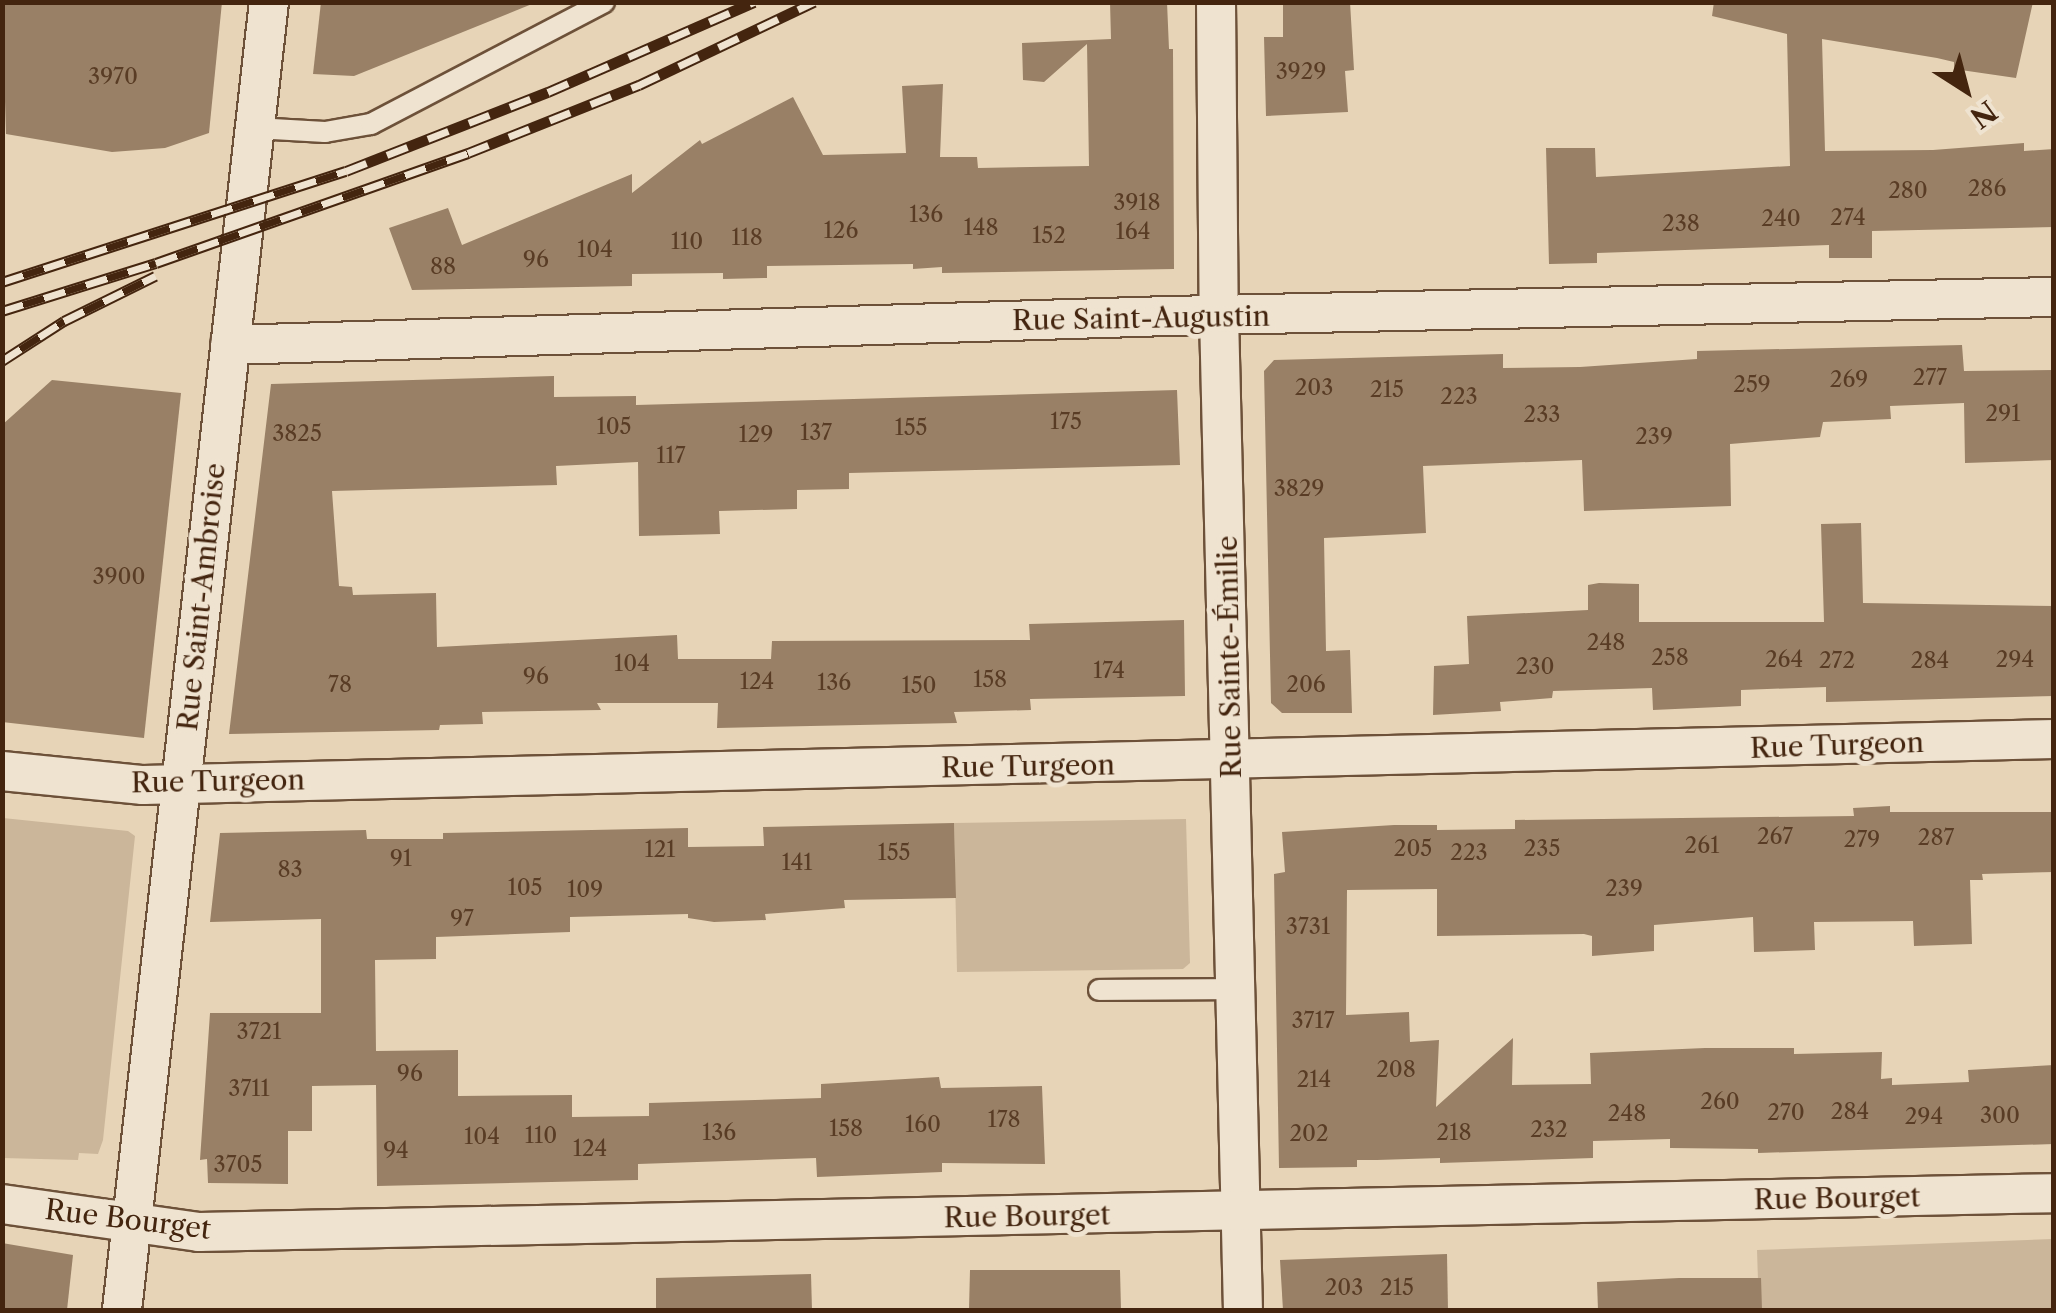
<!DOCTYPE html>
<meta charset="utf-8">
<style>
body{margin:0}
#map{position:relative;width:2056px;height:1313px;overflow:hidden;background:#e7d4b7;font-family:"Libre Caslon Text",serif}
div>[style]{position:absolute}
.green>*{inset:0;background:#cbb69a}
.building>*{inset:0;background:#998066}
.roads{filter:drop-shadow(2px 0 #6d5139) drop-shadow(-2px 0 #6d5139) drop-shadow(0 2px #6d5139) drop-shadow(0 -2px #6d5139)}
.lane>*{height:20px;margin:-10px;padding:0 10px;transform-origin:10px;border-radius:10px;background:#efe3d0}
.street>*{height:38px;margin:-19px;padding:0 19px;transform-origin:19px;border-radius:19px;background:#efe3d0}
.rail>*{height:11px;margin-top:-5.5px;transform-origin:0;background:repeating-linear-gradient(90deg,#efe3d0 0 22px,#44250f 0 44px);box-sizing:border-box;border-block:2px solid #44250f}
span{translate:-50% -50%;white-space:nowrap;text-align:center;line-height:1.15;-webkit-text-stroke:10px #efe3d0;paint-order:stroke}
.number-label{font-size:22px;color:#593c25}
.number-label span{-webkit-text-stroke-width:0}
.street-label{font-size:28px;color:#44250f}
.frame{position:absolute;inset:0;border:5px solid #44250f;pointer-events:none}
.north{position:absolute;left:1916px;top:40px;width:100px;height:100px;-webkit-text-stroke:8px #efe3d0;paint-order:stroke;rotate:144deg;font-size:28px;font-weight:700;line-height:40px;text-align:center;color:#44250f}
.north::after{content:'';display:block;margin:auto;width:35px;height:45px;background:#44250f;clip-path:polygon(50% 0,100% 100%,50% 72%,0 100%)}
</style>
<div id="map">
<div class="green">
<div style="clip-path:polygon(3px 818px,128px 831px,135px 836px,103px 1140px,98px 1154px,79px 1153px,78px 1160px,3px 1158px)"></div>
<div style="clip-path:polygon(1186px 819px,1190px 963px,1183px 969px,957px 972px,954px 823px)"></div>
<div style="clip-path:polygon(2053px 1239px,2051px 1310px,1759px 1310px,1757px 1250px)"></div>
</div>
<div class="building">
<div style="clip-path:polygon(2px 2px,222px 2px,209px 133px,165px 148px,112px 152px,6px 134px)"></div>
<div style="clip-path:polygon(321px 2px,531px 2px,532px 4px,354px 76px,313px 74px)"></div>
<div style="clip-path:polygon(1110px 2px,1167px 2px,1169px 49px,1173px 49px,1174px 269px,942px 273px,942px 267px,913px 269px,913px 264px,767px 266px,767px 278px,723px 279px,723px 273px,632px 274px,632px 286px,412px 290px,389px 228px,448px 208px,462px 245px,632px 174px,632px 193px,700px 140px,702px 144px,793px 97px,823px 155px,906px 153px,902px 86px,943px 84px,940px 157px,977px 157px,978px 168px,1089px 166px,1087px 44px,1044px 82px,1023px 80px,1022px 43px,1111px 39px)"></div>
<div style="clip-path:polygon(1283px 2px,1350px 2px,1354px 70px,1345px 71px,1348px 112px,1266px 116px,1264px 37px,1283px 37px)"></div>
<div style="clip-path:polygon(1714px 2px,2033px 2px,2016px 78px,1954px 69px,1954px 62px,1937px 58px,1822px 39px,1825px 151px,1933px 150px,2024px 143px,2024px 151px,2054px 149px,2054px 227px,1872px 231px,1872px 258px,1829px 258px,1829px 245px,1597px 253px,1597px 263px,1549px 264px,1546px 148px,1595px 148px,1596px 177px,1790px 166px,1787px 34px,1712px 16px)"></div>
<div style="clip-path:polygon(1962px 345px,1964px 371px,2054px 370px,2054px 460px,1965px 463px,1964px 403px,1890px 406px,1891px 419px,1823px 422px,1820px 437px,1730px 444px,1731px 506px,1584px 511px,1582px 460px,1423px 466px,1426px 533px,1324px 538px,1326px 651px,1350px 650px,1352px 713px,1282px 713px,1271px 703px,1264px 371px,1274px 360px,1503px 354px,1503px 368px,1580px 367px,1697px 359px,1697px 351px)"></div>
<div style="clip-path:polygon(554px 376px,554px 397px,636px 396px,636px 405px,1177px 390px,1180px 465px,849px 473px,849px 489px,797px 490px,797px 509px,719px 511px,720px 534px,639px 536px,638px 462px,556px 466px,557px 485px,332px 491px,339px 586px,352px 587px,353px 595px,436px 593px,437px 647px,677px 635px,678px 659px,771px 659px,772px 641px,1030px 640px,1029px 624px,1184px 620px,1185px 696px,1030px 699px,1031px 710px,954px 712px,957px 723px,717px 728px,718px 703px,597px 703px,601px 710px,482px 712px,483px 724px,440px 725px,439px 730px,229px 734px,271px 384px)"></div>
<div style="clip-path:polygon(52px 380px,181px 393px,144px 738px,2px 722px,2px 425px)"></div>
<div style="clip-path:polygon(1861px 523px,1863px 603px,2054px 606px,2054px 696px,1826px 702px,1826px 687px,1741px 690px,1741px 706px,1653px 710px,1652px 688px,1553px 691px,1552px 698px,1500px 702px,1501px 711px,1433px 715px,1434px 666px,1469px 664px,1467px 616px,1588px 610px,1588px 585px,1599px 583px,1639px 584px,1639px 622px,1824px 622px,1821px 524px)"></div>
<div style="clip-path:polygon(1890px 806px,1890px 812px,2054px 812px,2054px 872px,1982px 874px,1983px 880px,1970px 880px,1972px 944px,1914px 946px,1913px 921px,1814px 922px,1815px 950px,1754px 952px,1753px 917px,1654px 925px,1654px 951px,1592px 956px,1592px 936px,1584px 934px,1437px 936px,1437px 889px,1347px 890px,1346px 1015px,1409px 1012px,1410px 1042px,1439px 1040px,1436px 1107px,1513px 1038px,1512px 1085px,1591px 1084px,1590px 1053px,1705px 1048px,1794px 1048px,1794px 1054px,1882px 1052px,1881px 1079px,1892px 1078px,1892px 1085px,1969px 1082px,1968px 1070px,2054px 1065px,2054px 1144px,1758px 1153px,1758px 1149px,1670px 1148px,1670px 1139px,1593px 1141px,1593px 1158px,1440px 1163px,1440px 1158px,1377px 1160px,1357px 1160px,1357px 1167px,1279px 1168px,1274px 874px,1285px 872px,1282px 832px,1394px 825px,1437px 825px,1437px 830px,1515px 829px,1515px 820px,1854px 816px,1853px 808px)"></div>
<div style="clip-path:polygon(954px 823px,956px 898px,844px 900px,845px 908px,765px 914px,766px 920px,714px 922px,688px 918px,688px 914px,570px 917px,570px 932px,436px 937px,436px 959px,375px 960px,376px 1051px,458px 1050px,458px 1096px,572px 1095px,572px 1117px,649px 1116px,649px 1103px,821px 1098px,821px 1084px,939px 1077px,941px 1088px,1042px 1086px,1045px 1164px,942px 1163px,942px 1172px,817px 1177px,816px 1158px,638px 1164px,638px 1180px,377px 1186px,376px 1085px,312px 1086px,312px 1131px,288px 1131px,288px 1184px,208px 1183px,207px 1159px,200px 1160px,210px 1013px,321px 1013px,321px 919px,210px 922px,220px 833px,366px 830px,367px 839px,443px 839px,443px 833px,688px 828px,688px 847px,764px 846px,763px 827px)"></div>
<div style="clip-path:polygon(2px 1243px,73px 1255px,67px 1310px,2px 1310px)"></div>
<div style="clip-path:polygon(1447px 1254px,1448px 1310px,1283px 1310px,1280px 1260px)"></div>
<div style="clip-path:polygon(970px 1270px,1120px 1270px,1121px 1310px,969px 1310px)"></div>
<div style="clip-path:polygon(811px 1274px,812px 1310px,656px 1310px,656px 1278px)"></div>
<div style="clip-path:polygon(1679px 1278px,1761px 1278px,1762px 1310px,1598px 1310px,1597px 1282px)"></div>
</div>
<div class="roads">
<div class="lane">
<div style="left:255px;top:128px;width:70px;rotate:3.3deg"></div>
<div style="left:325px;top:132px;width:47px;rotate:-9.9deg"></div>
<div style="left:371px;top:124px;width:263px;rotate:-27.6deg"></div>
<div style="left:1099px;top:990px;width:138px;rotate:-0.4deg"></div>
</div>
<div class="street">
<div style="left:1216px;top:2px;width:313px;rotate:89.5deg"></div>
<div style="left:1219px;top:315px;width:995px;rotate:88.62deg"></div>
<div style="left:230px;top:345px;width:939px;rotate:-1.77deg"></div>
<div style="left:1169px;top:316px;width:885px;rotate:-1.23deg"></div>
<div style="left:2px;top:771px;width:142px;rotate:5.7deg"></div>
<div style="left:143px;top:785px;width:1912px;rotate:-1.38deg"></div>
<div style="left:2px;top:1204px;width:199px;rotate:8.1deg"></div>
<div style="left:199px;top:1232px;width:1855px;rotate:-1.2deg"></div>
<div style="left:122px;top:1310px;width:1316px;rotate:-83.59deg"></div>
</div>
</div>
<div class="rail">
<div style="left:2px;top:282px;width:361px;rotate:-17.9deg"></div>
<div style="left:346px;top:171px;width:217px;rotate:-21.4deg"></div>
<div style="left:548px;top:92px;width:225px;rotate:-23.6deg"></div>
<div style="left:2px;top:311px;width:161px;rotate:-17.3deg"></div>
<div style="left:156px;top:263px;width:331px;rotate:-19.4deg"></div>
<div style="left:468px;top:153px;width:184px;rotate:-21.7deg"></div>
<div style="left:639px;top:85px;width:194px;rotate:-25.4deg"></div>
<div style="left:2px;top:361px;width:74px;rotate:-32.8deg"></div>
<div style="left:64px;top:321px;width:102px;rotate:-26.3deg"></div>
</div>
<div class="number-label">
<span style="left:1301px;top:72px">3929</span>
<span style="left:113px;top:77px">3970</span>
<span style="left:1987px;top:189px">286</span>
<span style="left:1908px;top:191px">280</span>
<span style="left:1137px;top:203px">3918</span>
<span style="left:926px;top:215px">136</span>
<span style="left:1848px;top:218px">274</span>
<span style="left:1781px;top:219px">240</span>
<span style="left:1681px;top:224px">238</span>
<span style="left:981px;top:228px">148</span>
<span style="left:841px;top:231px">126</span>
<span style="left:1133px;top:232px">164</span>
<span style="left:1049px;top:236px">152</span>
<span style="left:747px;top:238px">118</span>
<span style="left:687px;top:242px">110</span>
<span style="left:595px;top:250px">104</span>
<span style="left:536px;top:260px">96</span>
<span style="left:443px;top:267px">88</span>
<span style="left:1930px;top:378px">277</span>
<span style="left:1849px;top:380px">269</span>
<span style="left:1752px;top:385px">259</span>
<span style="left:1314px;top:388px">203</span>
<span style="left:1387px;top:390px">215</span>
<span style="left:1459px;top:397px">223</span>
<span style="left:2003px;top:414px">291</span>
<span style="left:1542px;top:415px">233</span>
<span style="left:1066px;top:422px">175</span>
<span style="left:614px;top:427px">105</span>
<span style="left:911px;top:428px">155</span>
<span style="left:816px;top:433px">137</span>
<span style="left:297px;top:434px">3825</span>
<span style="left:756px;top:435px">129</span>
<span style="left:1654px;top:437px">239</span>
<span style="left:671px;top:456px">117</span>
<span style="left:1299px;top:489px">3829</span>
<span style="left:119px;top:577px">3900</span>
<span style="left:1606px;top:643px">248</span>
<span style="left:1670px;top:658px">258</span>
<span style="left:1784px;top:660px">264</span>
<span style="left:2015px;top:660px">294</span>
<span style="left:1837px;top:661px">272</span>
<span style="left:1930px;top:661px">284</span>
<span style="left:632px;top:664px">104</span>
<span style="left:1535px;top:667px">230</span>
<span style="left:1109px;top:671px">174</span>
<span style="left:536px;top:677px">96</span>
<span style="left:990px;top:680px">158</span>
<span style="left:757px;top:682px">124</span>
<span style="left:834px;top:683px">136</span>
<span style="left:340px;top:685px">78</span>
<span style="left:1306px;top:685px">206</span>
<span style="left:919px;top:686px">150</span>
<span style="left:1775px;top:837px">267</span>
<span style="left:1936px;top:838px">287</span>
<span style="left:1862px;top:840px">279</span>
<span style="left:1702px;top:846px">261</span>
<span style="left:1413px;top:849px">205</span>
<span style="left:1542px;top:849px">235</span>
<span style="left:660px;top:850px">121</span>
<span style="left:894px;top:853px">155</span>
<span style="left:1469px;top:853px">223</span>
<span style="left:401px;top:859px">91</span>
<span style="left:797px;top:863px">141</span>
<span style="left:290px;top:870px">83</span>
<span style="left:525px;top:888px">105</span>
<span style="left:1624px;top:889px">239</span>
<span style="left:585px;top:890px">109</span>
<span style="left:462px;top:919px">97</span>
<span style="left:1308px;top:927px">3731</span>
<span style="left:1313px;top:1021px">3717</span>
<span style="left:259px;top:1032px">3721</span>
<span style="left:1396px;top:1070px">208</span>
<span style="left:410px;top:1074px">96</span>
<span style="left:1314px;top:1080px">214</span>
<span style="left:249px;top:1089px">3711</span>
<span style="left:1720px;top:1102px">260</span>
<span style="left:1850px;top:1112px">284</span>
<span style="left:1786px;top:1113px">270</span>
<span style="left:1627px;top:1114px">248</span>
<span style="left:2000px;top:1116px">300</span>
<span style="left:1924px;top:1117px">294</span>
<span style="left:1004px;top:1120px">178</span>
<span style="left:923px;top:1125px">160</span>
<span style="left:846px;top:1129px">158</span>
<span style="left:1549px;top:1130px">232</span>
<span style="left:719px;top:1133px">136</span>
<span style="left:1454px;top:1133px">218</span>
<span style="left:1309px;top:1134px">202</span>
<span style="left:541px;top:1136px">110</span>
<span style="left:482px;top:1137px">104</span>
<span style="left:590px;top:1149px">124</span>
<span style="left:396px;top:1151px">94</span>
<span style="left:238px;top:1165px">3705</span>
<span style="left:1344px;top:1288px">203</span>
<span style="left:1397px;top:1288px">215</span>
</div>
<div class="street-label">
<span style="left:1141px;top:318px;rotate:-1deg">Rue Saint-Augustin</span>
<span style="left:201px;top:597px;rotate:-84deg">Rue Saint-Ambroise</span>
<span style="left:1229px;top:657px;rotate:-91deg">Rue Sainte-Émilie</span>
<span style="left:1837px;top:745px;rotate:-2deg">Rue Turgeon</span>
<span style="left:1028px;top:766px;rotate:-1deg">Rue Turgeon</span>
<span style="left:218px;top:781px;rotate:-1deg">Rue Turgeon</span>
<span style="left:1837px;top:1198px;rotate:-1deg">Rue Bourget</span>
<span style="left:1027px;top:1216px;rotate:-1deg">Rue Bourget</span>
<span style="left:128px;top:1219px;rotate:7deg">Rue Bourget</span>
</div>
<div class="frame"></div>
<div class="north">N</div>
</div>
